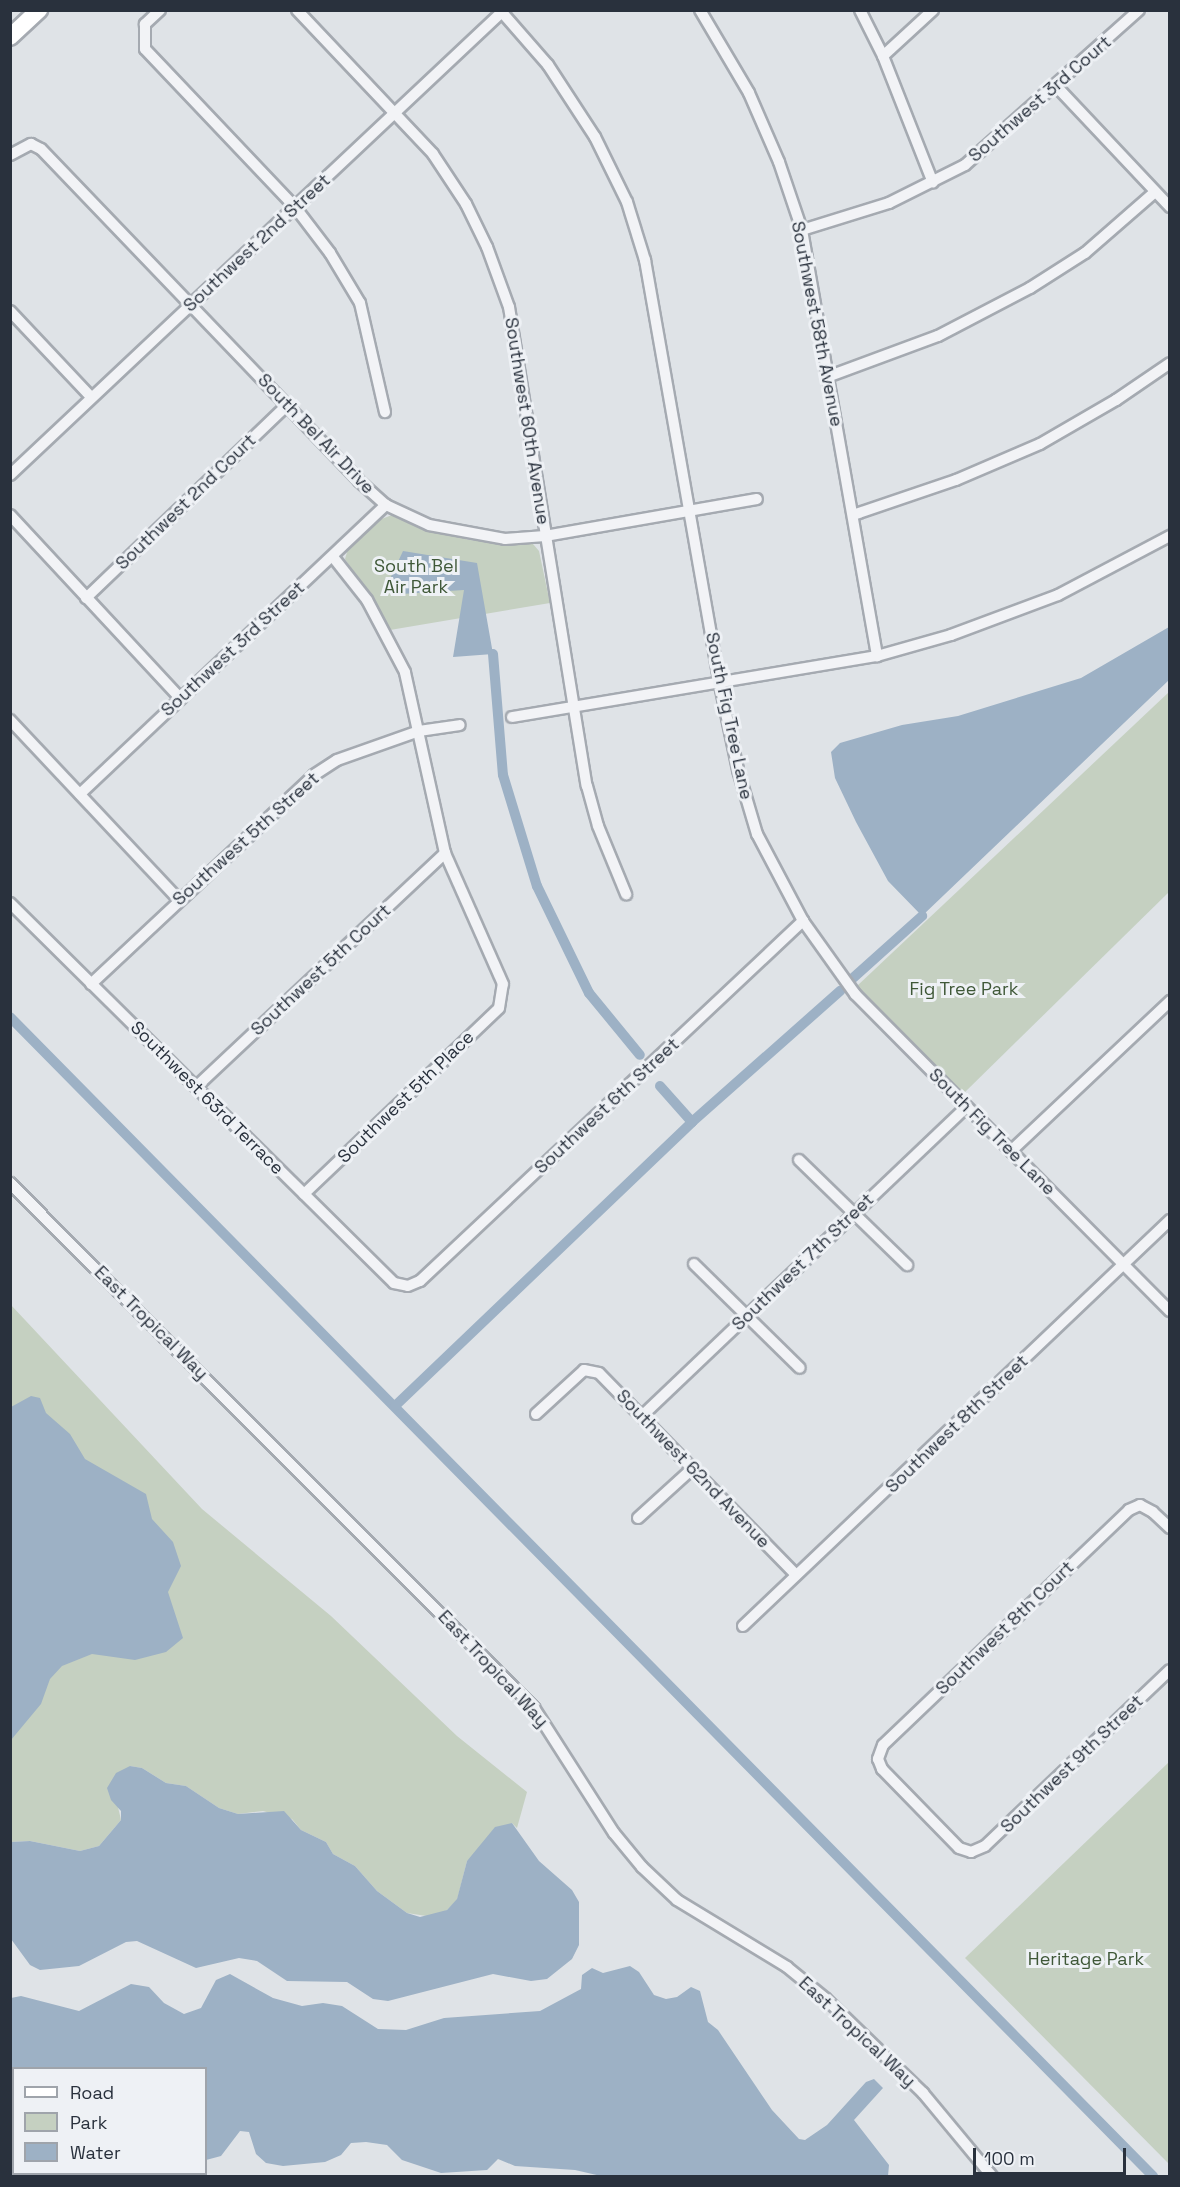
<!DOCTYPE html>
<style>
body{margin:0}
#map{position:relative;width:1180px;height:2187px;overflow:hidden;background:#dfe3e7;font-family:"Space Grotesk",sans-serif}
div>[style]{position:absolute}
.green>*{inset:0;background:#c5d0c1}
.water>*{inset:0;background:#9db1c5}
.canal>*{height:10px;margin:-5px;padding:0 5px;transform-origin:5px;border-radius:5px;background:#9db1c5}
.roads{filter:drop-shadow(2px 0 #a5aab1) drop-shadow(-2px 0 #a5aab1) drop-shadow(0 2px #a5aab1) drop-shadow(0 -2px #a5aab1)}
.minor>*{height:10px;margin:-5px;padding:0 5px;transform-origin:5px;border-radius:5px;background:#f2f3f6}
.primary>*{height:16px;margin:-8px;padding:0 8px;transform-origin:8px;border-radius:8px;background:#fff}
span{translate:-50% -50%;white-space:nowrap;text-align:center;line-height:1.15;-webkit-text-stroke:6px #eef1f5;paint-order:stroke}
.street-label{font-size:18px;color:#29313d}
.park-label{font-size:18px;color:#3f5838}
.frame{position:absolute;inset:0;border:12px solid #29313d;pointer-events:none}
.legend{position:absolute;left:12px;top:2067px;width:195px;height:108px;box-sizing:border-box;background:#eef1f5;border:2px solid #9fa4ab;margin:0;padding:8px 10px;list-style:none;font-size:18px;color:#29313d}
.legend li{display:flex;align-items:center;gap:12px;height:30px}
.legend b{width:30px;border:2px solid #9fa4ab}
.scale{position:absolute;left:973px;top:2148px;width:153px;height:27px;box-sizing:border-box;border:3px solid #29313d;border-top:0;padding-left:8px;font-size:18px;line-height:21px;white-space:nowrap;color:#29313d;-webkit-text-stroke:4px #eef1f5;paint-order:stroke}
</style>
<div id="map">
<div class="green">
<div style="clip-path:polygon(392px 515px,469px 540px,533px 544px,539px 551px,550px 603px,390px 630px,345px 559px,348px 549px,379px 520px)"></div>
<div style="clip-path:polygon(1169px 692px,1169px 892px,962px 1095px,857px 986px)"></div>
<div style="clip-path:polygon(11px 1305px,202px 1509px,331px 1616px,457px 1736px,527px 1792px,517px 1828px,512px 1823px,467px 1861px,457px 1900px,447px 1910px,433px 1917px,407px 1913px,377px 1891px,355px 1866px,333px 1854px,326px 1842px,301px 1830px,292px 1819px,263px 1811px,238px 1814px,219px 1808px,186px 1786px,166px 1783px,142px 1768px,130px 1766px,118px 1807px,121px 1820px,99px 1846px,80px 1851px,30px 1841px,11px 1842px)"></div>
<div style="clip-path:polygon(1169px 1762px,1169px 2164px,965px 1958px)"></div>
</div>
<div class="water">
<div style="clip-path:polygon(403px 551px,477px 563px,493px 654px,453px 657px,464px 590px,401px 594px,389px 581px)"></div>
<div style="clip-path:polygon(1169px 627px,1169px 680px,922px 916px,888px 881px,856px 822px,835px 778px,831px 752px,840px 743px,902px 725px,958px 716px,1081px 678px)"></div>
<div style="clip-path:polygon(31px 1396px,40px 1398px,46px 1413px,70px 1434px,85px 1459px,146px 1494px,152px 1519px,173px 1542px,181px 1566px,168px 1592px,183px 1638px,166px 1652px,135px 1660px,92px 1654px,62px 1666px,50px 1679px,41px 1704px,11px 1740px,11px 1407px)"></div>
<div style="clip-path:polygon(130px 1766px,142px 1768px,166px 1783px,186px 1786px,219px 1808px,238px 1814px,284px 1811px,301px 1830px,326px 1842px,333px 1854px,355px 1866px,377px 1891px,407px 1913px,420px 1917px,447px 1910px,457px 1899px,467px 1861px,495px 1827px,512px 1823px,539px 1861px,572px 1890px,579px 1902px,579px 1945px,572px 1959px,547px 1979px,531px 1981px,493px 1974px,388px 2001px,373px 1999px,347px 1982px,287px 1981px,257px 1961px,239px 1958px,196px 1968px,137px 1941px,126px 1942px,79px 1966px,40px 1970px,30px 1965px,11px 1939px,11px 1842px,30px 1841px,80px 1851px,99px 1846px,121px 1820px,121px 1811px,111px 1800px,107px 1788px,116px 1773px)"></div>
<div style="clip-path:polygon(630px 1966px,639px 1972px,654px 1995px,666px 1999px,677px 1997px,691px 1987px,700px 1991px,708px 2022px,718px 2030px,772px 2110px,799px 2139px,805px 2140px,827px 2125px,866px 2082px,874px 2079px,883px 2088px,854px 2120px,889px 2165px,888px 2176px,601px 2176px,575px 2170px,515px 2166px,498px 2159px,487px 2170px,441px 2173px,402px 2160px,387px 2145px,366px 2142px,351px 2143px,341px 2155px,325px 2162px,283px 2166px,266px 2163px,256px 2154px,249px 2132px,240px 2131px,221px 2156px,206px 2160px,206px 2068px,14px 2068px,13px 2136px,11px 2135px,11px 1998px,21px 1996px,79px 2011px,131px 1984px,149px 1987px,164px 2003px,184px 2014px,201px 2008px,216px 1980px,230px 1974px,273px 1998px,302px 2006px,323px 2003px,342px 2006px,378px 2029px,406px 2030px,444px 2018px,540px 2011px,581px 1989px,582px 1975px,592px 1968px,603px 1973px)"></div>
</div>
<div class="canal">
<div style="left:493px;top:654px;width:121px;rotate:85.3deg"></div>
<div style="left:503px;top:775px;width:116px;rotate:73deg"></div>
<div style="left:537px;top:886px;width:119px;rotate:64.1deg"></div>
<div style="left:589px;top:993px;width:80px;rotate:50.6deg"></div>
<div style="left:853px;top:978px;width:93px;rotate:-41.9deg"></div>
<div style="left:10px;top:1017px;width:1628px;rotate:45.4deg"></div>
<div style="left:660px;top:1086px;width:48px;rotate:48.4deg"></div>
<div style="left:395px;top:1406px;width:411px;rotate:-43.7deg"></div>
<div style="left:692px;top:1122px;width:198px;rotate:-41.5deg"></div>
</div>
<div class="roads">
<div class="minor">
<div style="left:160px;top:10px;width:21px;rotate:137deg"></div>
<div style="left:145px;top:24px;width:25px;rotate:90deg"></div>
<div style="left:145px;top:49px;width:218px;rotate:46.5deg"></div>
<div style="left:295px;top:207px;width:58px;rotate:52.7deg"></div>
<div style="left:330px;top:253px;width:58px;rotate:59deg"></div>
<div style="left:360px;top:303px;width:112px;rotate:77.1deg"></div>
<div style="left:297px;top:10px;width:198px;rotate:46.6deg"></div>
<div style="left:433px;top:154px;width:60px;rotate:56.6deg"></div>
<div style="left:466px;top:204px;width:48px;rotate:64deg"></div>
<div style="left:487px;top:247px;width:64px;rotate:69.9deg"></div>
<div style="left:509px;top:307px;width:485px;rotate:80.8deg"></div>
<div style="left:587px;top:786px;width:41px;rotate:74.6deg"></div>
<div style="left:598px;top:826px;width:74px;rotate:67.6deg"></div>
<div style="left:500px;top:10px;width:73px;rotate:48.9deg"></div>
<div style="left:548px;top:65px;width:86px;rotate:56.9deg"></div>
<div style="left:595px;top:137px;width:72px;rotate:63.8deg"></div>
<div style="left:627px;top:202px;width:61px;rotate:72.8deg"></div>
<div style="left:645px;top:260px;width:432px;rotate:80deg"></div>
<div style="left:720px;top:685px;width:87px;rotate:78deg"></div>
<div style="left:738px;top:770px;width:67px;rotate:73.5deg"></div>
<div style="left:757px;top:834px;width:98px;rotate:62.1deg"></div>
<div style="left:803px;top:921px;width:90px;rotate:54.5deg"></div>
<div style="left:855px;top:994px;width:447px;rotate:45.2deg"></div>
<div style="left:700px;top:10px;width:96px;rotate:59.4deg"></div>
<div style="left:749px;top:93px;width:75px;rotate:66.5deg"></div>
<div style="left:779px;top:162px;width:72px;rotate:71.3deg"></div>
<div style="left:802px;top:230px;width:433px;rotate:80deg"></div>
<div style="left:860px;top:10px;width:51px;rotate:63.4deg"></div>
<div style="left:883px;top:56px;width:136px;rotate:68.5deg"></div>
<div style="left:883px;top:56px;width:68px;rotate:-42.6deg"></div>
<div style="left:1057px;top:87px;width:165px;rotate:46.7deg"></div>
<div style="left:10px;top:155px;width:24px;rotate:-28deg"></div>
<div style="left:31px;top:144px;width:11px;rotate:27deg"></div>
<div style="left:41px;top:149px;width:460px;rotate:46.2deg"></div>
<div style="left:359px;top:481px;width:36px;rotate:42deg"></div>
<div style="left:386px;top:505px;width:47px;rotate:24.9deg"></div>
<div style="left:429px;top:525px;width:77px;rotate:10.4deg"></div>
<div style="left:505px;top:539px;width:40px;rotate:-4.3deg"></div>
<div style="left:545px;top:536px;width:215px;rotate:-9.9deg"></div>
<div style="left:802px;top:230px;width:91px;rotate:-17.2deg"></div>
<div style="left:889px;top:203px;width:85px;rotate:-26.6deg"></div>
<div style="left:965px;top:165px;width:233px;rotate:-41.7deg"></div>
<div style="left:10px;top:311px;width:118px;rotate:46.7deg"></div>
<div style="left:827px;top:377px;width:118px;rotate:-20.3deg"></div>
<div style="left:938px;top:336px;width:104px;rotate:-27.6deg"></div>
<div style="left:1030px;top:288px;width:65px;rotate:-32.5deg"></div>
<div style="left:1085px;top:253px;width:93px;rotate:-41.1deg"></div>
<div style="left:10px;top:475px;width:678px;rotate:-43.27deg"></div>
<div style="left:10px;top:515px;width:250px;rotate:47.1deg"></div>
<div style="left:853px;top:515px;width:109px;rotate:-18.8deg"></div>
<div style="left:956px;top:480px;width:91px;rotate:-23.2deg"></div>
<div style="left:1040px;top:444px;width:88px;rotate:-30.1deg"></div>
<div style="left:1116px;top:400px;width:65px;rotate:-34.4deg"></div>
<div style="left:86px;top:598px;width:279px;rotate:-43.8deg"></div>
<div style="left:512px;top:717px;width:370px;rotate:-9.5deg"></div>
<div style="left:877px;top:656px;width:77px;rotate:-15.8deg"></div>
<div style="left:951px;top:635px;width:114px;rotate:-20.5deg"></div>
<div style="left:1058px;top:595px;width:127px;rotate:-27.8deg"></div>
<div style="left:10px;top:720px;width:247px;rotate:46.8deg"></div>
<div style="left:80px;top:794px;width:421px;rotate:-43.4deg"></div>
<div style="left:10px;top:903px;width:540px;rotate:44.7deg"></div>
<div style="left:394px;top:1283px;width:14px;rotate:12deg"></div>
<div style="left:408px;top:1286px;width:13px;rotate:-23deg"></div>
<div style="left:420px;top:1281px;width:526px;rotate:-43.23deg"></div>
<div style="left:91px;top:984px;width:306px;rotate:-43.1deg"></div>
<div style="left:314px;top:775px;width:27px;rotate:-33deg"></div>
<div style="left:337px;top:760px;width:87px;rotate:-19.5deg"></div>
<div style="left:419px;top:731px;width:41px;rotate:-8.3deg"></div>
<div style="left:196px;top:1087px;width:342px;rotate:-43.2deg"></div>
<div style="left:1011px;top:1151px;width:219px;rotate:-43.3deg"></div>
<div style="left:799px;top:1160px;width:151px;rotate:44.2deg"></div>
<div style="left:10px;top:1183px;width:742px;rotate:45.05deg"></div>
<div style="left:534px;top:1708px;width:148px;rotate:57.4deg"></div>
<div style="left:614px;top:1833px;width:44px;rotate:50.5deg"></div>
<div style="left:642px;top:1867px;width:48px;rotate:43.3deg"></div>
<div style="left:677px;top:1900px;width:129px;rotate:31.3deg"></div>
<div style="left:787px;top:1967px;width:50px;rotate:39.4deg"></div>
<div style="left:826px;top:1999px;width:135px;rotate:44.1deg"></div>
<div style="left:923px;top:2093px;width:108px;rotate:50.3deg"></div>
<div style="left:304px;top:1194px;width:269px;rotate:-43.6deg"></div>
<div style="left:499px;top:1008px;width:24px;rotate:-81deg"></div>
<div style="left:503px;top:984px;width:143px;rotate:-113.9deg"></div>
<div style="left:445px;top:853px;width:185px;rotate:-102.5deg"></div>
<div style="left:405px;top:672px;width:81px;rotate:-117.8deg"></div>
<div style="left:367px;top:600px;width:55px;rotate:-128.3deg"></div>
<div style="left:694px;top:1264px;width:148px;rotate:44.5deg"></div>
<div style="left:536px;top:1414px;width:65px;rotate:-42.5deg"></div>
<div style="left:584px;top:1370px;width:15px;rotate:11deg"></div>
<div style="left:599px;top:1373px;width:282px;rotate:45.7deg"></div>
<div style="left:642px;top:1416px;width:446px;rotate:-43.6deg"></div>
<div style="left:638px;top:1518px;width:74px;rotate:-42.3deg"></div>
<div style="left:1170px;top:1528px;width:23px;rotate:-137deg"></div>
<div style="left:1153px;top:1512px;width:15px;rotate:-152deg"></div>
<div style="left:1140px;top:1505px;width:12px;rotate:156deg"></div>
<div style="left:1129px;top:1510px;width:340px;rotate:136.3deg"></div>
<div style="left:883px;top:1745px;width:15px;rotate:110deg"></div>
<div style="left:878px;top:1759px;width:11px;rotate:68deg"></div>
<div style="left:882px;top:1769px;width:110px;rotate:45.7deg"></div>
<div style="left:959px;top:1848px;width:13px;rotate:18deg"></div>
<div style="left:971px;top:1852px;width:15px;rotate:-23deg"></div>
<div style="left:985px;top:1846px;width:255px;rotate:-43.6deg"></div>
<div style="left:743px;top:1626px;width:589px;rotate:-43.56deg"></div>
</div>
<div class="primary">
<div style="left:10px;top:37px;width:40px;rotate:-43deg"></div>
</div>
</div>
<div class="street-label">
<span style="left:1040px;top:99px;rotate:-41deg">Southwest 3rd Court</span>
<span style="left:257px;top:243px;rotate:-43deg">Southwest 2nd Street</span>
<span style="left:817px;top:324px;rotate:79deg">Southwest 58th Avenue</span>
<span style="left:527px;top:421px;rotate:81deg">Southwest 60th Avenue</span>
<span style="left:316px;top:434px;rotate:46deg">South Bel Air Drive</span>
<span style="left:186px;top:502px;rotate:-44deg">Southwest 2nd Court</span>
<span style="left:233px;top:649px;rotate:-43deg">Southwest 3rd Street</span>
<span style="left:729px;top:716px;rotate:78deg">South Fig Tree Lane</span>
<span style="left:246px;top:839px;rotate:-42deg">Southwest 5th Street</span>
<span style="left:321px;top:970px;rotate:-43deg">Southwest 5th Court</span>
<span style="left:406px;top:1097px;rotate:-44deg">Southwest 5th Place</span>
<span style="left:207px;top:1098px;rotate:45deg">Southwest 63rd Terrace</span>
<span style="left:607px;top:1106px;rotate:-43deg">Southwest 6th Street</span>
<span style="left:992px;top:1132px;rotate:45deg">South Fig Tree Lane</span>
<span style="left:803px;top:1262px;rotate:-44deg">Southwest 7th Street</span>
<span style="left:151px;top:1323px;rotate:45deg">East Tropical Way</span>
<span style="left:957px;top:1424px;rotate:-44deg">Southwest 8th Street</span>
<span style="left:693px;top:1469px;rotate:46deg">Southwest 62nd Avenue</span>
<span style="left:1005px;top:1628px;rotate:-44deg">Southwest 8th Court</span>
<span style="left:493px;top:1669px;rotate:47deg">East Tropical Way</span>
<span style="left:1072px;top:1764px;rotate:-44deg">Southwest 9th Street</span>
<span style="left:857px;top:2032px;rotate:43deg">East Tropical Way</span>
</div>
<div class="park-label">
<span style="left:416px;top:577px">South Bel<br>Air Park</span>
<span style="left:964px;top:989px">Fig Tree Park</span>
<span style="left:1086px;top:1959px">Heritage Park</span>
</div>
<div class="frame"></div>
<ul class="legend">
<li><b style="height:8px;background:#fff"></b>Road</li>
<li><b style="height:16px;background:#c5d0c1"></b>Park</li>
<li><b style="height:16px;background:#9db1c5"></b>Water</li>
</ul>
<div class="scale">100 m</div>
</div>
